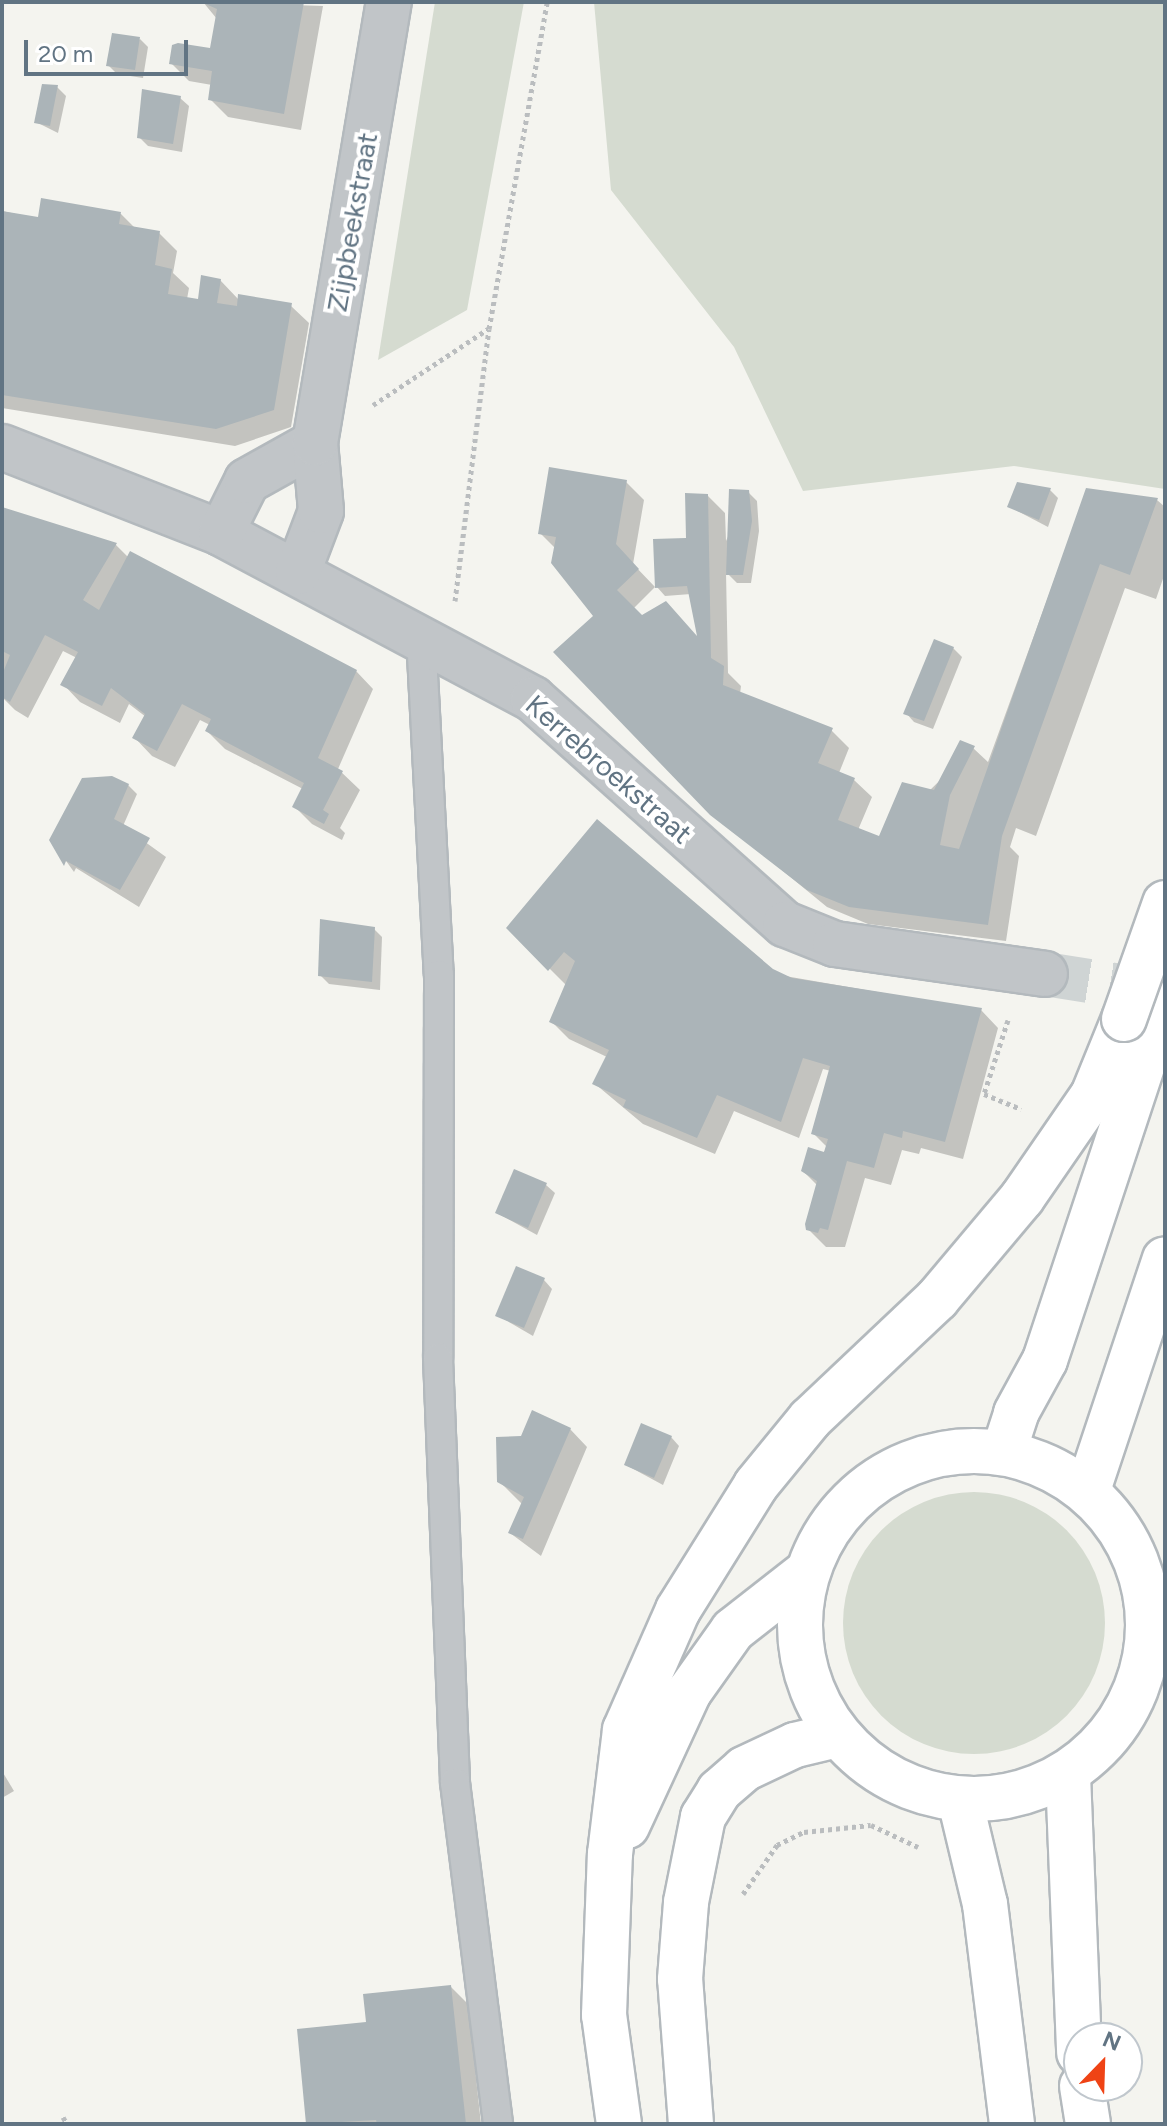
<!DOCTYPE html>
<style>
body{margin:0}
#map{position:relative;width:1167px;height:2126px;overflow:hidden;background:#f4f4ef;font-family:Figtree,sans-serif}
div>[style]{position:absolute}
.green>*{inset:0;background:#d5dbd0}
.round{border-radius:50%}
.shadow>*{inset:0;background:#0003}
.building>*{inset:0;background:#abb4b8}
.street-tunnel>*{height:44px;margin-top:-22px;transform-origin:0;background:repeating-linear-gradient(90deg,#cfd4d4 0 44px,transparent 0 66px)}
.path>*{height:5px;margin-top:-2.5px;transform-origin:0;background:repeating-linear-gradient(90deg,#babdbf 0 4px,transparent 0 8px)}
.roads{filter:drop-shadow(2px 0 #b3b9bd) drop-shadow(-2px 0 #b3b9bd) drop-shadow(0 2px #b3b9bd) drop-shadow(0 -2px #b3b9bd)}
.lane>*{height:28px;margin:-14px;padding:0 14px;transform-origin:14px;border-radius:14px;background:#c1c5c8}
.street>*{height:44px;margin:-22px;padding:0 22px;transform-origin:22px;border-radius:22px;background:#c1c5c8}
.secondary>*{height:44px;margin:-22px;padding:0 22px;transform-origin:22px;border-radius:22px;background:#fff}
.secondary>.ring{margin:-22px;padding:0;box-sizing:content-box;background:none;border:44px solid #fff;border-radius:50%}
.bridges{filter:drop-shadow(2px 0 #b3b9bd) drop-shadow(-2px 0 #b3b9bd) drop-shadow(0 2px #b3b9bd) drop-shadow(0 -2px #b3b9bd)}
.secondary-bridge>*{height:44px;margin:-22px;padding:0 22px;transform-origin:22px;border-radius:22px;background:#fff}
span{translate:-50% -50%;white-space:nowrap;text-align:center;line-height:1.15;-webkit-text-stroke:8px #fff;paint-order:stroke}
.street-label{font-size:28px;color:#617483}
.frame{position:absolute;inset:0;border:4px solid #617483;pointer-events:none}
.north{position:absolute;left:1063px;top:2022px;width:80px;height:80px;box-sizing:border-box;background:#fff;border:2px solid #c0c7cd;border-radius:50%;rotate:23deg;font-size:22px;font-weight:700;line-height:32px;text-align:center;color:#617483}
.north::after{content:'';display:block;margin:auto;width:28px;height:36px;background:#ef4315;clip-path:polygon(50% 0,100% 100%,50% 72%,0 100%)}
.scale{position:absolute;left:24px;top:40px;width:164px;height:36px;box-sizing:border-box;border:4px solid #617483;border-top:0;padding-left:10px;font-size:24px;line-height:28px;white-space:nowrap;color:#617483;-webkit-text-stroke:6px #fff;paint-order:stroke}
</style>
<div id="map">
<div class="green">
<div style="clip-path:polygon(435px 2px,524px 2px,467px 310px,378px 360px)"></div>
<div style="clip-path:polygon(594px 2px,1165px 2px,1165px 489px,1014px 466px,803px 491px,734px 347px,611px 190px)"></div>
<div class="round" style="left:843px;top:1492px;width:262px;height:262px"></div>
</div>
<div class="shadow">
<div style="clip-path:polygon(203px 2px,323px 6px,301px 130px,228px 117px,210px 99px,212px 85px,189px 81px,171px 63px,211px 51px,217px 19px)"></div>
<div style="clip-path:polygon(140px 39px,148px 47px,143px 78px,117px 74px,108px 65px)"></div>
<div style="clip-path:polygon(57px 87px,66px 96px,58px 133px,36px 122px)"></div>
<div style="clip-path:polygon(180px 98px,189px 106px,182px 152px,148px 146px,139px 137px)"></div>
<div style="clip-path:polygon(2px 211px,39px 219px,121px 214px,136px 229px,159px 233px,177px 251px,173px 273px,189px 288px,187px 299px,199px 301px,220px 280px,239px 300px,291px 306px,309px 323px,291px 427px,235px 446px,2px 408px)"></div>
<div style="clip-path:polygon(626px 482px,644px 500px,633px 564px,655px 587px,633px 609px,642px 618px,699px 639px,691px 594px,665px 596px,657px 587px,688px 540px,708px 496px,725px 513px,726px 541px,748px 492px,757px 501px,759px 531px,751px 583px,737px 583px,726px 572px,728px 673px,741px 686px,740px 694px,831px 730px,849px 748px,839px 773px,854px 780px,872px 797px,858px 830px,880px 839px,973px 748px,988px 762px,1087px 490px,1157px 500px,1165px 507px,1165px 573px,1156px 599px,1125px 588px,1036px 836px,1016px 828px,1010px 847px,1019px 856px,1006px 941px,868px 924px,827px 907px,712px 813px,556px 549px,540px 533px)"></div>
<div style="clip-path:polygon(1050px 490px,1058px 498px,1048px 527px,1010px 507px)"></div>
<div style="clip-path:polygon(2px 508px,116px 545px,129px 558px,356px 671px,373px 689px,338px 769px,360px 790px,340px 828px,345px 833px,342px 840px,312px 824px,295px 807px,303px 789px,225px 749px,207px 731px,210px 725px,200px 720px,175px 767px,152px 756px,135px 738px,146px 717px,129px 704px,120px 723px,80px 702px,63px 684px,77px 658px,63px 651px,28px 718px,15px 710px,2px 697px)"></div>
<div style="clip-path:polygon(953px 648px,962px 657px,933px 729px,914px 722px,906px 713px)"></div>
<div style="clip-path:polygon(128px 785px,137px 794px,123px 826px,166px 857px,139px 907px,76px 868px,74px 872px,51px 840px)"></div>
<div style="clip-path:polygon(509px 928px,981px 1010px,998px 1028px,963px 1159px,921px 1148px,919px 1154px,902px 1150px,891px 1185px,865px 1178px,845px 1247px,826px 1247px,808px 1229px,818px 1186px,803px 1171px,828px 1148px,813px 1133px,831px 1071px,823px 1069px,799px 1138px,734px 1111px,715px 1154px,643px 1124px,594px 1083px,607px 1057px,569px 1039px,551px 1021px,567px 986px)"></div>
<div style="clip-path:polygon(374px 929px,382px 937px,380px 990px,329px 984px,320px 975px)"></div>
<div style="clip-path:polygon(546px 1185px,555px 1193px,537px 1235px,497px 1213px)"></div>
<div style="clip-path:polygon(544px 1280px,552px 1289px,533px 1336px,497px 1315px)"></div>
<div style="clip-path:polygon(570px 1429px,587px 1447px,541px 1556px,510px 1533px,523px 1505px,499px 1481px,522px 1438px)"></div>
<div style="clip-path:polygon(671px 1437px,679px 1446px,663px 1485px,626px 1465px)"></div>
<div style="clip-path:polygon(2px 1771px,14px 1791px,2px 1798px)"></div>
<div style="clip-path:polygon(451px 1987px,468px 2004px,481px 2124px,308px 2124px,299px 2031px,368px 2024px)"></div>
</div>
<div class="building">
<div style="clip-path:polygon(201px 2px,304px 2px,284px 114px,208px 100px,212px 71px,169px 64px,172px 45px,178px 43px,210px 48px,217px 9px)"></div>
<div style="clip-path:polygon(112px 33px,140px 37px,135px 70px,106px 66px)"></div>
<div style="clip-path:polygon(42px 84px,58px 85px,50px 126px,34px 123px)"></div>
<div style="clip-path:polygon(142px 89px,181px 96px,173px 144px,137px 138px)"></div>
<div style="clip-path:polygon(41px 198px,121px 212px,119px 224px,160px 231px,155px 265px,172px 269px,168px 294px,198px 299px,201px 275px,221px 279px,217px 303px,237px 306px,238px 294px,292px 303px,274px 410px,216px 429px,2px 395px,2px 211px,38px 217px)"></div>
<div style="clip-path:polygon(549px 467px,627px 480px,616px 544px,639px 569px,617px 590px,642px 615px,666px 601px,697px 636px,687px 586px,655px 588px,653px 539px,686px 538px,685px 493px,708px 494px,711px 658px,724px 666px,723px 685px,833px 728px,818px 763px,855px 778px,838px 820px,879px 836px,902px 782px,934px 790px,960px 740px,975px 746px,950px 795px,940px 845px,959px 849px,1086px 488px,1158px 498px,1130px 575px,1100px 564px,1002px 836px,988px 925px,849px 907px,807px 890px,710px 815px,553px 652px,593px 616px,551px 563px,556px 537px,538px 534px)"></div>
<div style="clip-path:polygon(1017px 482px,1051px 488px,1039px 520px,1007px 507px)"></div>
<div style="clip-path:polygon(729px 489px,749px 490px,752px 521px,743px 575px,726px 575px)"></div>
<div style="clip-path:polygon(2px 507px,117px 543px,83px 600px,99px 610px,130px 551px,357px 670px,318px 758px,343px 771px,323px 810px,329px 814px,324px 824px,292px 807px,304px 783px,205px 731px,211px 719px,182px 704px,157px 751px,132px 738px,145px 714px,111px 688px,102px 706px,60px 685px,78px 652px,45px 635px,10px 702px,2px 697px,2px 675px,10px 655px,2px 651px)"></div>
<div style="clip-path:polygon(934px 639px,954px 647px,924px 721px,903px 714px)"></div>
<div style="clip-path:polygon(112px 776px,129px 784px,114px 819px,150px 838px,120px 890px,66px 861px,64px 866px,49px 840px,82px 778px)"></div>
<div style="clip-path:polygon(597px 819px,773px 969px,792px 978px,982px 1008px,945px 1142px,903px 1131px,902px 1138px,884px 1133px,874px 1168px,847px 1161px,828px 1230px,820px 1228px,818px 1233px,806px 1230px,805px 1224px,817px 1181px,801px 1171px,808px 1147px,824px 1152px,828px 1139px,811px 1134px,830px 1066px,803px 1058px,781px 1122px,717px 1095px,697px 1138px,623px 1107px,626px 1100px,592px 1084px,609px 1050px,549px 1022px,575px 961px,564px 952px,548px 971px,506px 928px)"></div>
<div style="clip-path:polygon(320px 919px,375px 927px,372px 982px,318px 976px)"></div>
<div style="clip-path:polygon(514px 1169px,547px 1183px,528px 1228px,495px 1213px)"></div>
<div style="clip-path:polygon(516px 1266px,545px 1278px,524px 1328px,495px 1316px)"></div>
<div style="clip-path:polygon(532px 1410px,571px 1428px,523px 1539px,508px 1533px,524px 1497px,497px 1482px,496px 1437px,521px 1436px)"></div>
<div style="clip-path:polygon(641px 1423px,672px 1436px,654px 1478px,624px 1465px)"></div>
<div style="clip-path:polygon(451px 1985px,466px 2124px,377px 2124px,376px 2120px,306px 2124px,297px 2029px,366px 2022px,363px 1994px)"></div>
</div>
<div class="street-tunnel">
<div style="left:1045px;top:974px;width:121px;rotate:9deg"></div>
</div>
<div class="path">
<div style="left:373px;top:405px;width:138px;rotate:-33.5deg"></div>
<div style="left:455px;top:601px;width:274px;rotate:-82.9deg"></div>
<div style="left:489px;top:329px;width:332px;rotate:-79.9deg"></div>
<div style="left:1008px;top:1020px;width:78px;rotate:108deg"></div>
<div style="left:984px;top:1094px;width:40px;rotate:22deg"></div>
<div style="left:743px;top:1894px;width:60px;rotate:-55.2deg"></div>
<div style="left:777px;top:1845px;width:30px;rotate:-26deg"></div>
<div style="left:804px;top:1832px;width:67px;rotate:-6deg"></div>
<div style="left:871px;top:1825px;width:52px;rotate:25.1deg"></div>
<div style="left:63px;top:2117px;width:8px;rotate:60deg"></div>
</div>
<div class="roads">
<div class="lane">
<div style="left:421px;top:636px;width:339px;rotate:87deg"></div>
<div style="left:439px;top:975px;width:383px;rotate:90.1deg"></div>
<div style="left:438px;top:1358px;width:425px;rotate:87.7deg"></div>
<div style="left:455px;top:1783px;width:344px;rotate:82.8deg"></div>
</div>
<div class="street">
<div style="left:2px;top:447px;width:235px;rotate:21.4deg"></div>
<div style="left:221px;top:533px;width:353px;rotate:28deg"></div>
<div style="left:533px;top:699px;width:338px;rotate:41.8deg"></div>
<div style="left:785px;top:924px;width:54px;rotate:21.8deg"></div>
<div style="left:835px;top:944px;width:212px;rotate:8.1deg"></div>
<div style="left:221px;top:533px;width:58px;rotate:-63.4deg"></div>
<div style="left:247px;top:481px;width:78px;rotate:-29.2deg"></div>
<div style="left:298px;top:572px;width:65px;rotate:-69.3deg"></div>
<div style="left:321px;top:511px;width:68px;rotate:-95deg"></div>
<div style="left:315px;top:443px;width:447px;rotate:-80.5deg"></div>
</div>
<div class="secondary">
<div class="ring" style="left:800px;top:1451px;width:304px;height:304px"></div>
<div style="left:1004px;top:1451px;width:40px;rotate:-72deg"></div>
<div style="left:1016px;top:1413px;width:60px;rotate:-61.3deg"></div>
<div style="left:1045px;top:1360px;width:381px;rotate:-71.7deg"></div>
<div style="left:1088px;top:1490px;width:243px;rotate:-71.6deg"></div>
<div style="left:1068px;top:1775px;width:278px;rotate:87.7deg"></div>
<div style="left:960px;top:1800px;width:107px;rotate:76.5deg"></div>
<div style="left:985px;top:1904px;width:222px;rotate:83deg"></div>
<div style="left:627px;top:1826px;width:148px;rotate:-65.2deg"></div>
<div style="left:689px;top:1692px;width:76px;rotate:-54.6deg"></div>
<div style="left:733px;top:1630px;width:93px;rotate:-38deg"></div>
<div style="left:1082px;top:2086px;width:38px;rotate:81deg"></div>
<div style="left:619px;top:2124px;width:110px;rotate:-97.8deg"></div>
<div style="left:604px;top:2015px;width:161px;rotate:-87.9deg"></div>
<div style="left:610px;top:1854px;width:125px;rotate:-83.1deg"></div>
<div style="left:625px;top:1730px;width:131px;rotate:-66.2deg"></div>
<div style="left:678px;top:1610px;width:147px;rotate:-58deg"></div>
<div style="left:756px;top:1485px;width:85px;rotate:-50.7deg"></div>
<div style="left:810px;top:1419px;width:175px;rotate:-43.4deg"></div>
<div style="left:937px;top:1299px;width:132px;rotate:-49.9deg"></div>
<div style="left:1022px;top:1198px;width:125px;rotate:-55.4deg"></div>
<div style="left:1093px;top:1095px;width:82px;rotate:-67.8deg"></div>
<div style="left:691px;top:2124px;width:145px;rotate:-94.3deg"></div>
<div style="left:680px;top:1979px;width:77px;rotate:-85.5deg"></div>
<div style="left:686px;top:1902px;width:87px;rotate:-78.7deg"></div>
<div style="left:703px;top:1817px;width:31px;rotate:-58deg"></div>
<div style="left:719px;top:1791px;width:33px;rotate:-41deg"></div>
<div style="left:744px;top:1769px;width:56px;rotate:-25.2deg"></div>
<div style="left:795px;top:1745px;width:43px;rotate:-13.4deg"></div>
</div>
</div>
<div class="bridges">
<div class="secondary-bridge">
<div style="left:1124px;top:1019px;width:123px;rotate:-70.5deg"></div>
</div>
</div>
<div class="street-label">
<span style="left:352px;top:222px;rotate:-80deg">Zijpbeekstraat</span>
<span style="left:609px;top:769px;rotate:41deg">Kerrebroekstraat</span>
</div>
<div class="frame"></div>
<div class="north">N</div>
<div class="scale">20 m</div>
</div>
